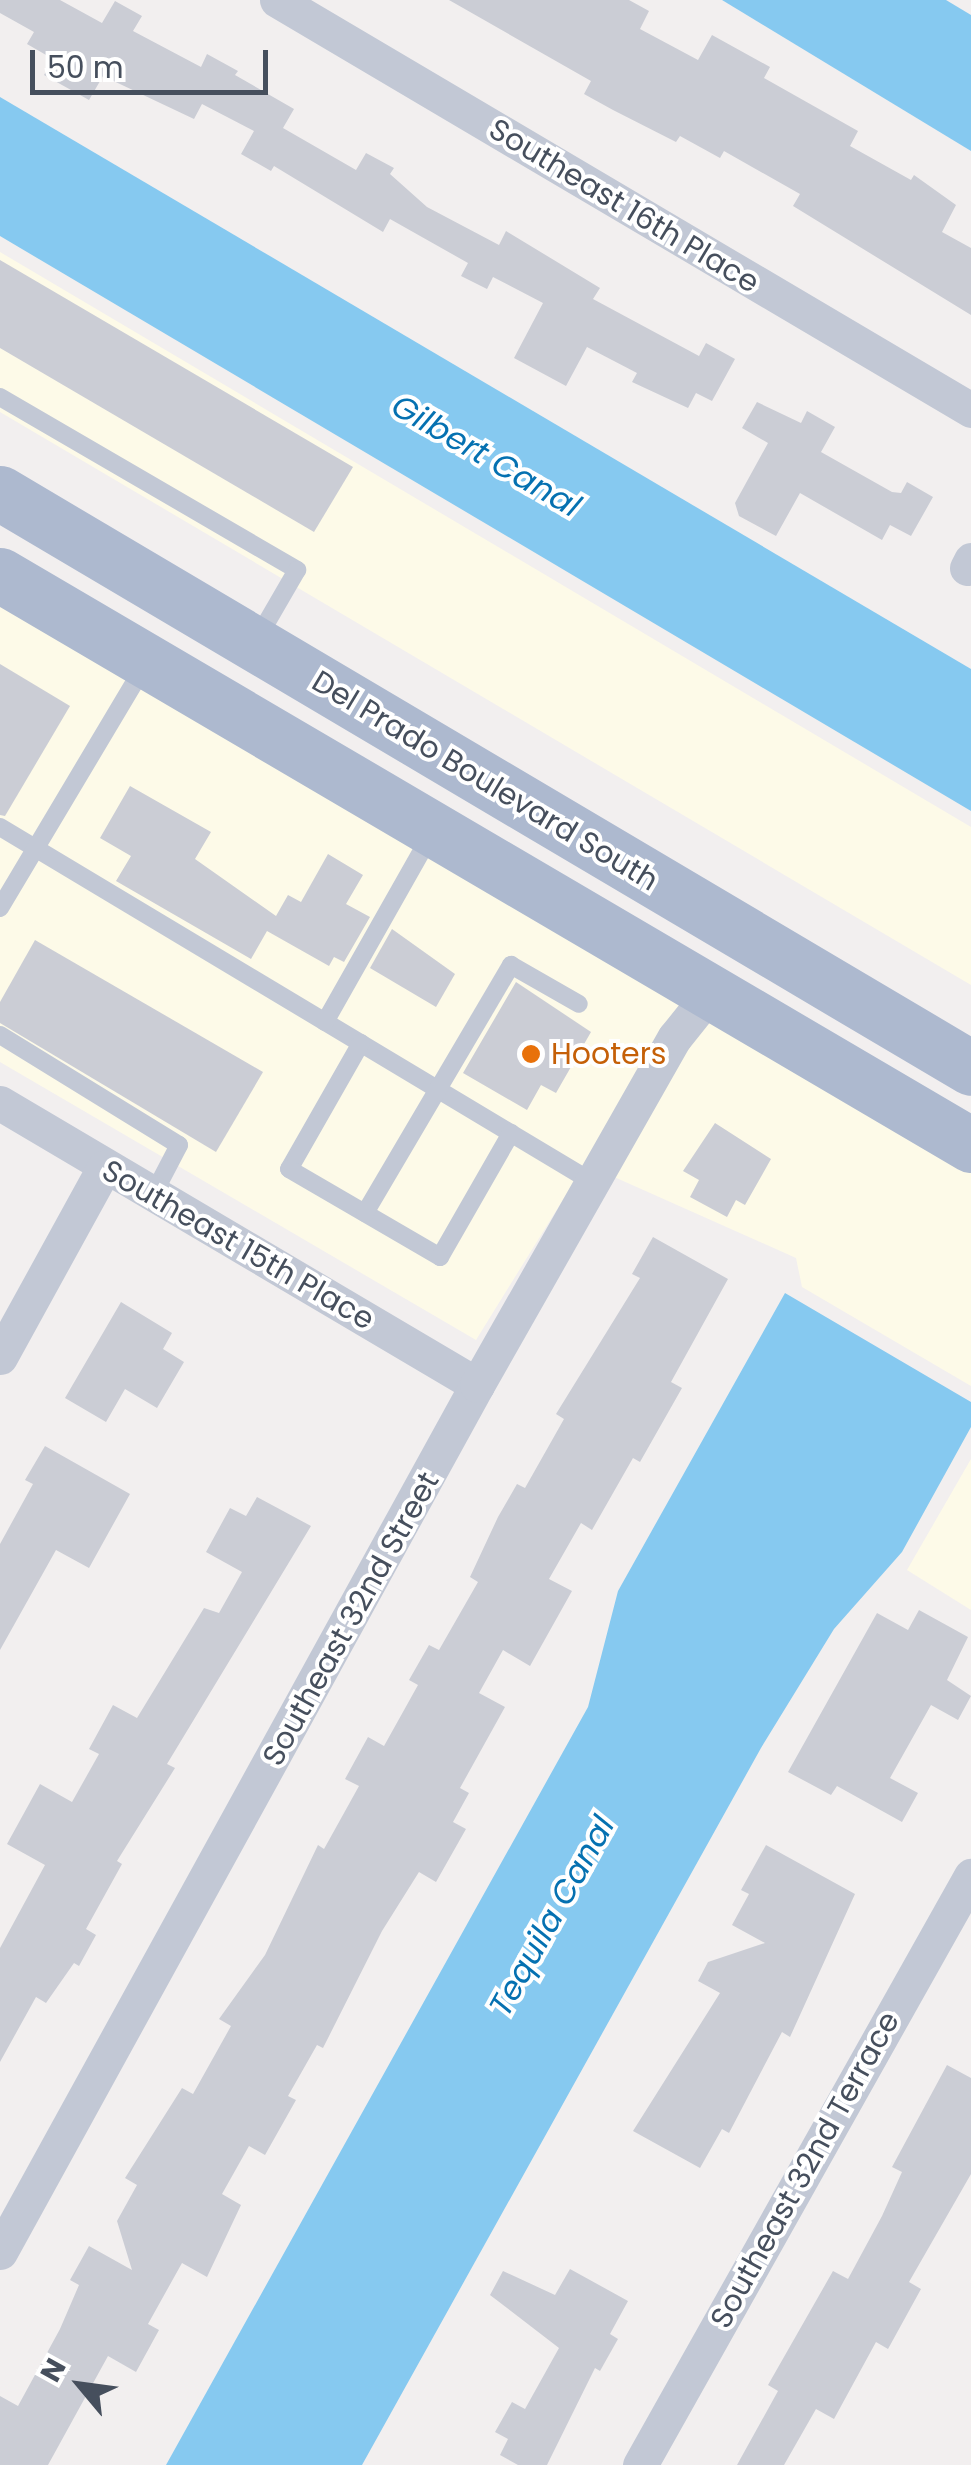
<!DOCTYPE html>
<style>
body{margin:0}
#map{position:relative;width:971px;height:2465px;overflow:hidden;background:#f2efef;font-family:Poppins,sans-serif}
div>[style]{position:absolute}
.commercial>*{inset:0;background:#fdfae8}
.water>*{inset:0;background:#86c9f0}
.building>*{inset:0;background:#cbcdd5}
.lane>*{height:18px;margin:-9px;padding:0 9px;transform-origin:9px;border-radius:9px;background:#c2c8d5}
.street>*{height:35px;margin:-17.5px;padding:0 17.5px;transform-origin:17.5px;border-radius:17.5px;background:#c2c8d5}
.primary>*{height:55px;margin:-27.5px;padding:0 27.5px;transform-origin:27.5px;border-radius:27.5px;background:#adb9cf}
.dots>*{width:28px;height:28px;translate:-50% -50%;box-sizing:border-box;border:5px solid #fff;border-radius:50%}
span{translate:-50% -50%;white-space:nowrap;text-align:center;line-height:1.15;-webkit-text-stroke:8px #fff;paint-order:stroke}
.street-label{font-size:30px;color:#464f5d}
.food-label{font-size:30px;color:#c56008}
.left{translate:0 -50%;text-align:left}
.water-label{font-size:32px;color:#0571b1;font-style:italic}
.north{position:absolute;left:30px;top:2335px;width:100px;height:100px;-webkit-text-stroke:8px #fff;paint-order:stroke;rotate:299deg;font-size:28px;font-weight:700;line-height:40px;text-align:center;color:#464f5d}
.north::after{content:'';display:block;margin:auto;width:35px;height:45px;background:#464f5d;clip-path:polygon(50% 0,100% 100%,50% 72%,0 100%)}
.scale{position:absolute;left:30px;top:50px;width:238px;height:45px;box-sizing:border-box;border:5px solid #464f5d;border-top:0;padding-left:12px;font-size:30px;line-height:35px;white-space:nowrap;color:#464f5d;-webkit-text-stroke:8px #fff;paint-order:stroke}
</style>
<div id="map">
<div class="commercial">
<div style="clip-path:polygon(0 252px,971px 827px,971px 985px,0 412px)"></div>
<div style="clip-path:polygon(0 594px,971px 1166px,971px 1386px,802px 1287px,796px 1258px,585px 1164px,476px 1340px,0 1062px)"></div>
<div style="clip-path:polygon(971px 1459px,971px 1610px,907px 1570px)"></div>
</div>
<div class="water">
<div style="clip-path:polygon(722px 0,946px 0,971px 15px,971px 151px)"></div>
<div style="clip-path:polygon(0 97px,971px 669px,971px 811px,0 236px)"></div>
<div style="clip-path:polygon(785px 1293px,971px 1402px,971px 1427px,902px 1552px,834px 1629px,761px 1748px,362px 2465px,166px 2465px,588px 1707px,618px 1591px)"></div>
</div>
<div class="building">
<div style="clip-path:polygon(0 0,60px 0,102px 23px,115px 1px,142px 16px,133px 31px,201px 67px,207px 54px,238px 71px,235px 75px,294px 109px,283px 128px,356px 170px,366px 153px,394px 168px,390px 174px,427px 207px,499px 245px,506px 231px,600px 288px,593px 299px,699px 356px,706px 343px,735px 359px,712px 401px,696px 393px,688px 408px,632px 382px,637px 373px,587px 347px,566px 386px,514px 358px,543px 303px,493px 277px,487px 289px,461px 276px,468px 263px,390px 219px,383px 232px,274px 166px,271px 171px,241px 154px,254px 131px,202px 104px,194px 119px,103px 76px,89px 100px,44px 75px,53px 59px,27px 44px,34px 32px,0 13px)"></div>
<div style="clip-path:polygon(449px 0,629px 0,649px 11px,640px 29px,698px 60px,712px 35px,770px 67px,764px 78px,858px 131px,850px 146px,911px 180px,914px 175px,956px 205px,942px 232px,971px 248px,971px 315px,793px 206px,800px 194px,724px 151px,720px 158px,680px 136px,676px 142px,613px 110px,584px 94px,591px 81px)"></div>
<div style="clip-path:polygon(0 260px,353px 467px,314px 532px,0 348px)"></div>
<div style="clip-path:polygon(757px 402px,801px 423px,807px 411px,835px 427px,821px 452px,892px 492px,901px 493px,907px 482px,933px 497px,911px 536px,890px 525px,882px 540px,800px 493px,776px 536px,739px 516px,735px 503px,768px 443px,742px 428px)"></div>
<div style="clip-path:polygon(0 664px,70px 706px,5px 816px,0 815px)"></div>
<div style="clip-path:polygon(130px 786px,211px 832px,195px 859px,276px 916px,288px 895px,301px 902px,328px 854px,363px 875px,346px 904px,370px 917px,344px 962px,334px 957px,329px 966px,267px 931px,251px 959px,116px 881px,131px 856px,100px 838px)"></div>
<div style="clip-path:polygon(392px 929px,455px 974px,436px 1007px,370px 968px)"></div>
<div style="clip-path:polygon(35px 940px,263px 1072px,216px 1152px,0 1023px,0 1002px)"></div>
<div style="clip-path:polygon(516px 982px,591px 1032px,556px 1093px,541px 1085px,527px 1110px,463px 1073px)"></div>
<div style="clip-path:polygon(715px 1123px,771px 1159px,745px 1205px,736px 1200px,727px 1217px,690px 1197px,699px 1180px,683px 1171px)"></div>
<div style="clip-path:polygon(653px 1237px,728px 1279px,671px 1382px,682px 1388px,640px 1462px,633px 1458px,592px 1530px,581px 1523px,549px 1579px,572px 1591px,530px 1666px,503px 1650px,479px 1693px,505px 1707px,460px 1788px,469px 1793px,453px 1822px,466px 1829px,436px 1882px,419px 1872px,382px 1931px,323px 2048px,317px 2045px,288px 2096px,296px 2100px,265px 2155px,249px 2146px,222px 2194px,241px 2205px,207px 2277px,182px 2263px,148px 2324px,159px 2330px,136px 2372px,108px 2356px,48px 2465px,0 2465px,0 2396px,18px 2406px,60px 2329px,79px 2285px,70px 2280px,89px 2246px,132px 2270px,117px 2221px,137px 2185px,125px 2178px,182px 2088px,193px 2094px,231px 2026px,219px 2019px,265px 1955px,318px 1845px,324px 1849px,359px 1786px,345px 1779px,368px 1737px,384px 1746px,418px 1685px,409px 1680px,429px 1645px,439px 1650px,478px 1582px,470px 1577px,498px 1517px,517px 1484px,525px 1488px,564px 1419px,556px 1414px,640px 1278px,632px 1274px)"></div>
<div style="clip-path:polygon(121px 1302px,172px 1333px,163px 1349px,184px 1362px,157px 1408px,125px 1389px,106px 1422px,65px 1398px)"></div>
<div style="clip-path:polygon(45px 1446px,130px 1494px,89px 1568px,56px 1550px,0 1650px,0 1544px,33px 1484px,25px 1480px)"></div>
<div style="clip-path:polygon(257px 1497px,311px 1526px,167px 1764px,175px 1768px,117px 1861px,122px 1864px,86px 1929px,96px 1935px,79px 1966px,74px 1963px,46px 2003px,36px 1997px,0 2062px,0 1948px,45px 1865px,7px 1844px,40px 1784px,72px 1802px,99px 1754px,89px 1749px,113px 1705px,137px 1718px,204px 1608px,219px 1613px,242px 1572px,206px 1552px,230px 1508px,246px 1516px)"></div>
<div style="clip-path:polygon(919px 1610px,968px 1637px,947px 1680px,971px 1696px,958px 1720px,931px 1705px,890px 1778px,918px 1793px,902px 1822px,837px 1786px,831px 1795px,788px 1772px,877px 1613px,908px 1630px)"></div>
<div style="clip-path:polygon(766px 1845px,855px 1894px,790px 2037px,782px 2032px,729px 2133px,722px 2129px,700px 2168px,633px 2131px,720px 1993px,698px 1981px,708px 1962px,765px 1943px,732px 1925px,749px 1894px,741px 1890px)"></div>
<div style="clip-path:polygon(947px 2065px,971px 2078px,971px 2174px,909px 2282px,921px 2289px,888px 2349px,876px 2342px,834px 2419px,816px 2409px,784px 2465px,737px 2465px,778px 2391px,768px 2385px,833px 2271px,848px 2279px,882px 2216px,902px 2172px,892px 2167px)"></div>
<div style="clip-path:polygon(570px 2269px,628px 2301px,610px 2334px,618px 2339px,600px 2371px,595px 2368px,547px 2465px,518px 2465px,500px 2455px,508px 2439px,495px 2432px,512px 2402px,525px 2409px,559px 2348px,490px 2295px,503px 2271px,555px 2295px)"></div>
</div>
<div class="lane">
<div style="left:0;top:397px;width:344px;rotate:30.2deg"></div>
<div style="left:297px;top:570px;width:80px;rotate:120.1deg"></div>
<div style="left:0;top:827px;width:693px;rotate:30.94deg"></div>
<div style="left:0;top:908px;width:279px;rotate:-59.2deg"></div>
<div style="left:325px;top:1022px;width:215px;rotate:-60.5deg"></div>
<div style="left:0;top:1035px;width:210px;rotate:31.6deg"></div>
<div style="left:179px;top:1145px;width:56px;rotate:117.5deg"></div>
<div style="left:361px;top:1043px;width:145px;rotate:119.7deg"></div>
<div style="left:289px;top:1169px;width:175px;rotate:30.2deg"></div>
<div style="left:440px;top:1257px;width:143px;rotate:-60.2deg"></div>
<div style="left:365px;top:1213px;width:288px;rotate:-59.5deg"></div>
<div style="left:511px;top:965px;width:78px;rotate:29.8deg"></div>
</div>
<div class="street">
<div style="left:277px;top:0;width:806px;rotate:30.57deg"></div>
<div style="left:967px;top:568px;width:9px;rotate:-63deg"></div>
<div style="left:0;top:1103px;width:554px;rotate:30.59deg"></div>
<div style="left:0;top:1357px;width:216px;rotate:-61.2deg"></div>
<div style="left:0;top:2252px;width:990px;rotate:-61.18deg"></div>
<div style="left:477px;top:1385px;width:400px;rotate:-60.4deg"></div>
<div style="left:675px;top:1037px;width:58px;rotate:-51.3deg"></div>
<div style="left:640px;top:2465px;width:676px;rotate:-60.67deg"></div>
</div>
<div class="primary">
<div style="left:0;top:493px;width:1128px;rotate:30.63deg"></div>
<div style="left:0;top:575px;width:1126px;rotate:30.41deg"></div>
</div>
<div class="dots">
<div style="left:531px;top:1054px;background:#e8710a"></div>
</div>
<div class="street-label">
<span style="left:624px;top:206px;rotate:31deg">Southeast 16th Place</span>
<span style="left:485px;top:781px;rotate:31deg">Del Prado Boulevard South</span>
<span style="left:238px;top:1245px;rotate:30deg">Southeast 15th Place</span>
<span style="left:351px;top:1619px;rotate:-61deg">Southeast 32nd Street</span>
<span style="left:805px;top:2170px;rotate:-61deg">Southeast 32nd Terrace</span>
</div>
<div class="food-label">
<span class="left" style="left:551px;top:1054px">Hooters</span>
</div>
<div class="water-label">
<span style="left:486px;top:456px;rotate:30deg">Gilbert Canal</span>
<span style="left:552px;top:1916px;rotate:-61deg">Tequila Canal</span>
</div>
<div class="north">N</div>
<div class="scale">50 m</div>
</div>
